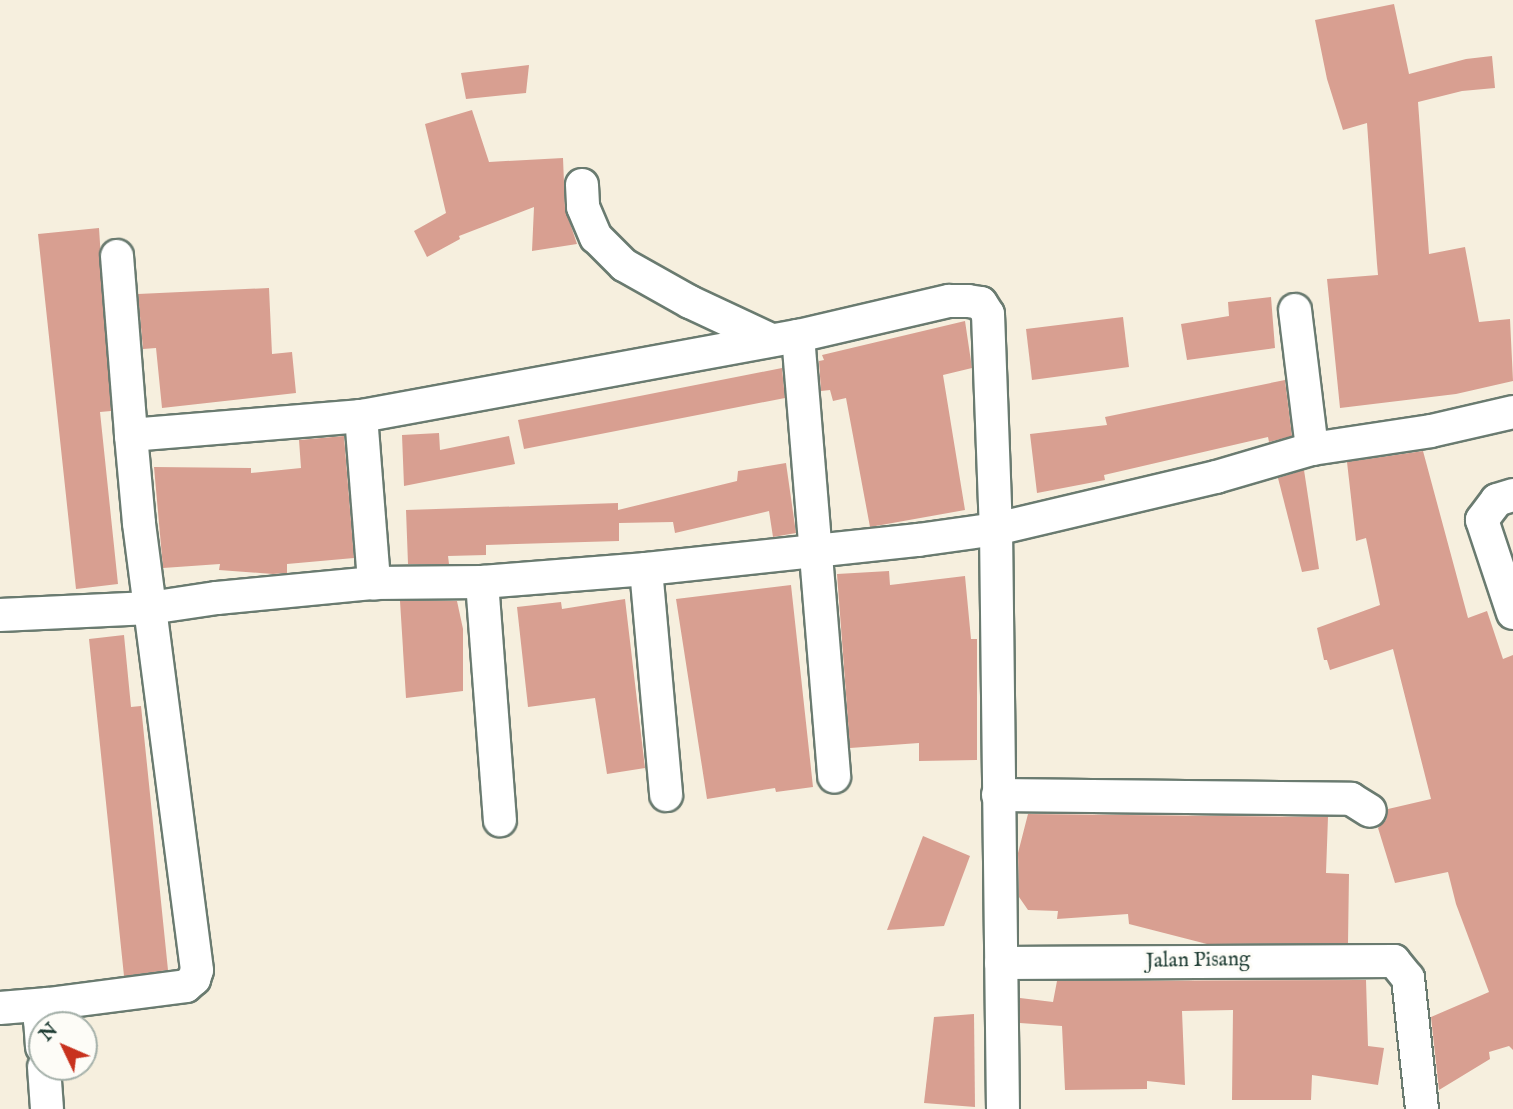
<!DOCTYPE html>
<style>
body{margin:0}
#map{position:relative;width:1513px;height:1109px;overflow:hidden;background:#f6efde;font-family:"IM FELL English",serif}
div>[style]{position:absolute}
.building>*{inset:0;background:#d89f91}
.roads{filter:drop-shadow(2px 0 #6a7b70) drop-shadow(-2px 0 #6a7b70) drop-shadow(0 2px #6a7b70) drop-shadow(0 -2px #6a7b70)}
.minor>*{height:32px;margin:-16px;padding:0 16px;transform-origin:16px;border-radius:16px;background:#fff}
span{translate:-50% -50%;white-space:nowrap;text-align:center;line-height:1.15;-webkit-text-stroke:6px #fdfcf7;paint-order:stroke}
.street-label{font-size:21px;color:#1f3d34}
.north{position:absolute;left:28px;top:1011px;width:70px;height:70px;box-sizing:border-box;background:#fdfcf7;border:2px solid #a4b0a9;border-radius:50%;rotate:314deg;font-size:19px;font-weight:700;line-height:28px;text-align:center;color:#1f3d34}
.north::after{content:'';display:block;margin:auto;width:24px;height:32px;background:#c8321e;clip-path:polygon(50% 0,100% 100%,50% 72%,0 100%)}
</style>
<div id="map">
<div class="building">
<div style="clip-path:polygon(1394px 4px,1409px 74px,1466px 59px,1492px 56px,1495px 88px,1462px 91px,1418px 102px,1429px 254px,1465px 247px,1479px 322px,1510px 319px,1513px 381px,1456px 394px,1340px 408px,1327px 279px,1378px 275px,1377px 264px,1367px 123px,1343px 130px,1327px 79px,1315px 20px)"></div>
<div style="clip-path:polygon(529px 65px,526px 93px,466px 99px,461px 73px)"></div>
<div style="clip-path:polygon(472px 110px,489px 162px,563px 158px,565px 208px,577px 244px,532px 251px,534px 207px,459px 236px,460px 239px,427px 257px,414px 231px,446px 213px,425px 124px)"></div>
<div style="clip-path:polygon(99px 228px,111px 411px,100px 412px,118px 584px,76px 589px,38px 234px)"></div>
<div style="clip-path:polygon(269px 288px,272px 354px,292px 352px,296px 393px,162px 408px,156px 348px,143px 349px,138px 294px)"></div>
<div style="clip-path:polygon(1271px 297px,1275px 348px,1187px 360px,1181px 324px,1229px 316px,1228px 302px)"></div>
<div style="clip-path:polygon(1123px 317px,1129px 367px,1032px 380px,1026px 329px)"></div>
<div style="clip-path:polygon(965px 321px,972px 368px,943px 375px,965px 510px,870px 527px,846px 398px,833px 401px,830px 390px,821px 391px,819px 361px,824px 360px,822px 355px)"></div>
<div style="clip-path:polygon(782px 368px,785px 398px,524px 449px,518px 420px)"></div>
<div style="clip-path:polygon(1285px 380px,1292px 436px,1269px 442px,1268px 437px,1104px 475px,1105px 480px,1037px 493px,1030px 434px,1107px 425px,1105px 417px)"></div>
<div style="clip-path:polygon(439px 433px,440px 450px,509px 436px,515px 464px,404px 486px,402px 435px)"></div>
<div style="clip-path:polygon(344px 436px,354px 558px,287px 564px,287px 573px,273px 574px,219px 570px,220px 564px,163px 568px,154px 467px,251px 468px,251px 473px,301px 468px,299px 440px)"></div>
<div style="clip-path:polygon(1423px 451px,1468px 618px,1487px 611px,1503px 659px,1513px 655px,1513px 1050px,1509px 1046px,1489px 1052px,1490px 1059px,1439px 1090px,1431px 1017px,1489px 992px,1456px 904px,1448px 872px,1395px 883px,1378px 828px,1386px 820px,1388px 809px,1431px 799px,1393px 649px,1330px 670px,1327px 660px,1324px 660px,1317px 628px,1380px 605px,1366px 538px,1356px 541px,1347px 462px)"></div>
<div style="clip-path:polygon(786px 463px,796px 533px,773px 537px,769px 511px,675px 533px,673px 522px,619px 523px,619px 541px,486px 545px,486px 555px,448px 556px,449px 564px,408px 564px,406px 510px,618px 503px,618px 510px,737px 481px,738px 471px)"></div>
<div style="clip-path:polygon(1304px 470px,1319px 569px,1302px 572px,1278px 478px)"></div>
<div style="clip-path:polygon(889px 571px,890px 585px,965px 576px,971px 639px,977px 639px,977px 760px,919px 761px,919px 743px,850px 748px,837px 574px)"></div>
<div style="clip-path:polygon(791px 585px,813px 787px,776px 792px,775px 788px,707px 799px,676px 599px)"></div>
<div style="clip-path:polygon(625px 599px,645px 768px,607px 774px,595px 698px,528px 707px,517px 607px,561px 602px,562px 609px)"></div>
<div style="clip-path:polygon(400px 601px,457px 601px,463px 629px,463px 691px,406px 698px)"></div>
<div style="clip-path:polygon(124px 635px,131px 707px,141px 706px,168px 970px,124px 976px,89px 639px)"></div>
<div style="clip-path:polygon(1028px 814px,1328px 817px,1326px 873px,1349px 874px,1348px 943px,1207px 944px,1129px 924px,1128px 914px,1057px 919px,1058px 911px,1028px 910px,1019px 897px,1018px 853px)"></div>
<div style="clip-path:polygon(923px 836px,970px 856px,944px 926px,887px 930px)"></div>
<div style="clip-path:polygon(1366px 980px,1368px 1046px,1384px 1048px,1378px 1085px,1312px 1075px,1311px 1100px,1232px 1100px,1233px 1010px,1182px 1011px,1185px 1085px,1147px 1081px,1147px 1089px,1065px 1090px,1062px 1026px,1020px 1023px,1020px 998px,1053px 1002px,1057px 981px)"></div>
<div style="clip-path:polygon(974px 1014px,975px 1107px,924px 1103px,934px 1017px)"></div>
</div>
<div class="roads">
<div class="minor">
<div style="left:582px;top:185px;width:22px;rotate:87deg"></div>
<div style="left:583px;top:207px;width:33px;rotate:67deg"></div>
<div style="left:596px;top:237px;width:40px;rotate:45deg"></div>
<div style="left:624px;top:265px;width:76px;rotate:29.3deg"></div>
<div style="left:690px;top:302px;width:89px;rotate:25.1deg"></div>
<div style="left:117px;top:256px;width:180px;rotate:85.5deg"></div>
<div style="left:1295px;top:310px;width:140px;rotate:83deg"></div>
<div style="left:798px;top:336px;width:442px;rotate:85.3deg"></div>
<div style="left:361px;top:416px;width:168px;rotate:85.5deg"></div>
<div style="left:1513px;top:495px;width:17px;rotate:163deg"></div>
<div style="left:1497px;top:500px;width:25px;rotate:127deg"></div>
<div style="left:1482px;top:520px;width:98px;rotate:71.6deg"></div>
<div style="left:646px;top:569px;width:227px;rotate:84.9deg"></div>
<div style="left:482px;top:582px;width:239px;rotate:85.7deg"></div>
<div style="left:0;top:615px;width:150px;rotate:-2.7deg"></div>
<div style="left:150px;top:608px;width:68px;rotate:-8.5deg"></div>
<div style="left:217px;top:598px;width:158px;rotate:-5.5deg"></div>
<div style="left:374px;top:583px;width:108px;rotate:-0.5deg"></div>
<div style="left:482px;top:582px;width:165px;rotate:-4.5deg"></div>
<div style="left:646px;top:569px;width:274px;rotate:-6.1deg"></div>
<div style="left:918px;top:540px;width:79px;rotate:-8deg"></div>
<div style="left:996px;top:529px;width:226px;rotate:-13.3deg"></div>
<div style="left:1216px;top:477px;width:100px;rotate:-16.3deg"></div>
<div style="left:1312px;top:449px;width:120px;rotate:-8.6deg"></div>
<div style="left:1431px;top:431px;width:84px;rotate:-13deg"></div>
<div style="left:998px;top:795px;width:353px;rotate:0.6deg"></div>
<div style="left:1351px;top:799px;width:22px;rotate:32deg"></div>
<div style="left:1001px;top:963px;width:393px;rotate:-0.3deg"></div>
<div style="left:1394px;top:961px;width:22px;rotate:51deg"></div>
<div style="left:1408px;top:978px;width:132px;rotate:83.9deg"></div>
<div style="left:0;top:1008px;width:48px;rotate:-4.8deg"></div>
<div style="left:42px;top:1047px;width:26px;rotate:-94deg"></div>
<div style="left:40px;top:1021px;width:19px;rotate:-65deg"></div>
<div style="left:48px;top:1004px;width:139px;rotate:-7.4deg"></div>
<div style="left:186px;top:986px;width:11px;rotate:-41deg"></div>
<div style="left:194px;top:979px;width:9px;rotate:-72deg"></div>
<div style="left:197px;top:970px;width:451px;rotate:-97.4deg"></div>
<div style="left:139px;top:523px;width:88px;rotate:-95.2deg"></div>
<div style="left:131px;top:435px;width:231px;rotate:-4.7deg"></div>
<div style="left:361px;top:416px;width:444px;rotate:-10.4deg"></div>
<div style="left:798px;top:336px;width:155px;rotate:-13.1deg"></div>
<div style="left:949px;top:301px;width:19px"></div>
<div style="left:968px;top:301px;width:13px;rotate:9deg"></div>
<div style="left:981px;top:303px;width:13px;rotate:58deg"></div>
<div style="left:988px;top:314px;width:215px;rotate:87.9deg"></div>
<div style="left:996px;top:529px;width:580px;rotate:89.31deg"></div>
<div style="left:44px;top:1067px;width:42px;rotate:85.9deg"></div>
</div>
</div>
<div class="street-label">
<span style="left:1198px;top:961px;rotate:-1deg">Jalan Pisang</span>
</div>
<div class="north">N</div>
</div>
